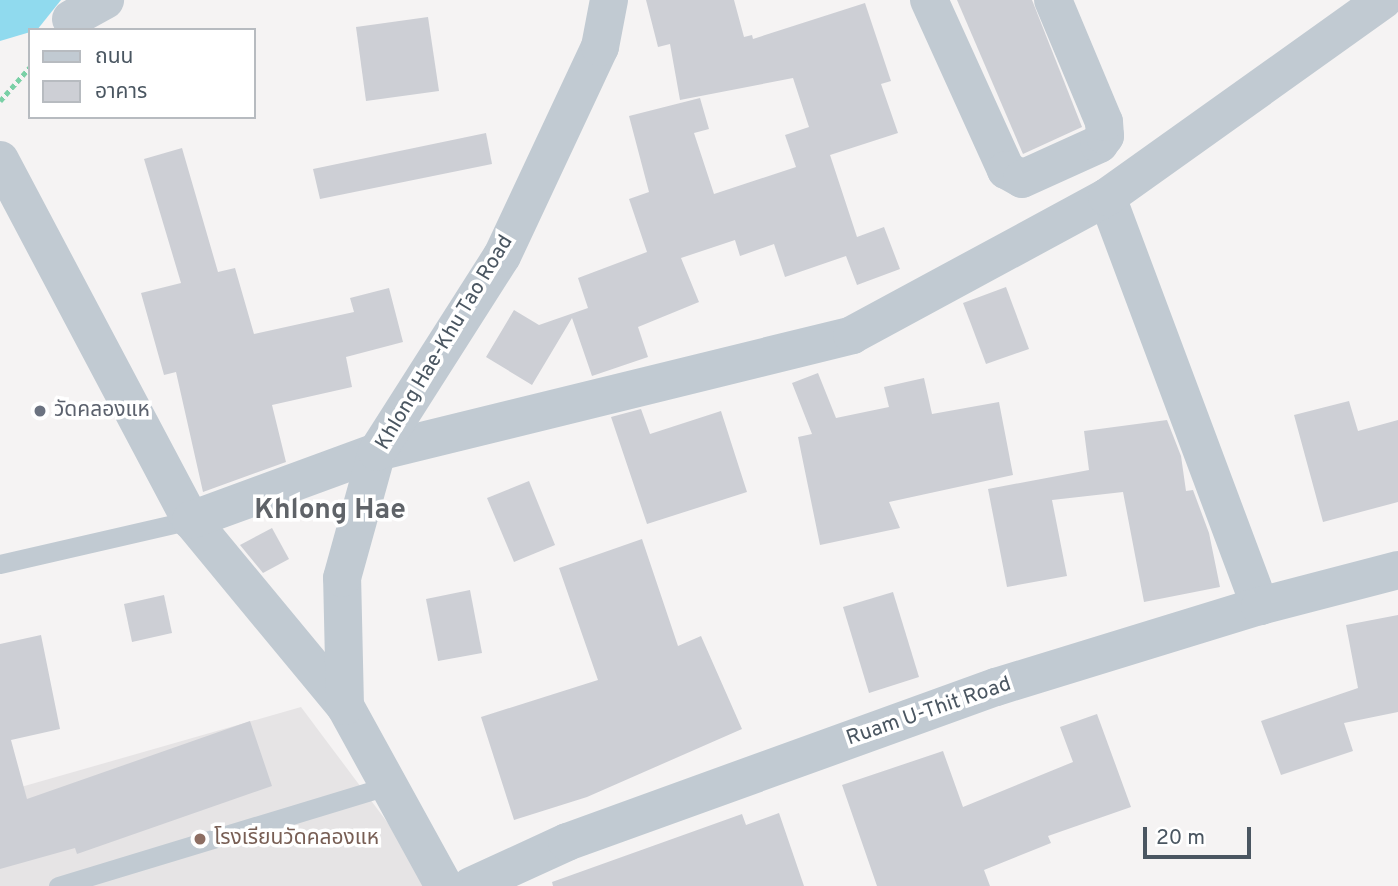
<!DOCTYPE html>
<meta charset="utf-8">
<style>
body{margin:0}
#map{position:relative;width:1398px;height:886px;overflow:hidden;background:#f5f3f3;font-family:Overpass,"Noto Sans Thai",sans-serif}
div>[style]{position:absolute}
.education>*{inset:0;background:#e6e4e5}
.water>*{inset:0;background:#90daee}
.building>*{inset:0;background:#cdcfd5}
.path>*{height:4.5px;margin-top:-2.25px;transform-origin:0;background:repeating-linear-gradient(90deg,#7ad0a6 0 5px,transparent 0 8.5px)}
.service>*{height:19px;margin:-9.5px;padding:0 9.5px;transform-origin:9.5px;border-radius:9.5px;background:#c1cad2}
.minor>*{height:38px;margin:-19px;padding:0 19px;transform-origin:19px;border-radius:19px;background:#c1cad2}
.tertiary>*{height:38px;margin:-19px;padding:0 19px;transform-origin:19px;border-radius:19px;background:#c1cad2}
.dots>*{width:19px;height:19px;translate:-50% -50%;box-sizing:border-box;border:4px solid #fff;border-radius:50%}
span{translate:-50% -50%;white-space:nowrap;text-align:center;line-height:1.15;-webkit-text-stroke:7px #fff;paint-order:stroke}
.street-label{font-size:21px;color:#4a5661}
.worship-label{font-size:21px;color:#5b616d}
.left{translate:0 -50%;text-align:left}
.education-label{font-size:21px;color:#785e54}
.district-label{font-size:28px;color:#5f6368;font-weight:700}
.legend{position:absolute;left:28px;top:28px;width:228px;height:91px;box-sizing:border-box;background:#fff;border:2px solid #b7bbc0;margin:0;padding:9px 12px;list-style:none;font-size:21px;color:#4a5661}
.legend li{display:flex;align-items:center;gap:14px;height:35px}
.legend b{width:35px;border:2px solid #b7bbc0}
.scale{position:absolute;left:1143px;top:827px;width:108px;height:32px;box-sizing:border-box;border:4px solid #4a5661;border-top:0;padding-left:9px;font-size:21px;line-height:24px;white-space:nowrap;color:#4a5661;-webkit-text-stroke:5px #fff;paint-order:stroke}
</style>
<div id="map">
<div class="education">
<div style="clip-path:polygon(301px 707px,435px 886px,0 886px,0 793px)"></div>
</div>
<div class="water">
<div style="clip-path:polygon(0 0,61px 0,37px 30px,0 41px)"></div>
</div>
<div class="building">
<div style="clip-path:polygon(646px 0,734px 0,744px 37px,752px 35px,753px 39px,865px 3px,891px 81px,881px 84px,898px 133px,830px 155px,857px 237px,884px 227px,900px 269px,857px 285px,846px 256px,785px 277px,774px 244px,740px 256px,735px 240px,681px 258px,699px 302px,638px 327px,648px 357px,592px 376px,572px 318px,532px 385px,486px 357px,514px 310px,539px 325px,588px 308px,578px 278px,647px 252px,629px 199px,649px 192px,629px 116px,700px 98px,709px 129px,694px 133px,714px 194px,796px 167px,785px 135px,809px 127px,793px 78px,680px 100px,670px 44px,658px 47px)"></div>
<div style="clip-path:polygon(957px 0,1032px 0,1082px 127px,1023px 154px)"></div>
<div style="clip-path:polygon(428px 17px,439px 91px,366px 101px,356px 27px)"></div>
<div style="clip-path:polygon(486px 133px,492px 164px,320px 199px,313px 169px)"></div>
<div style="clip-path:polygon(182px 148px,218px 272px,235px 268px,254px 334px,354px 312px,350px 298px,389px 288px,403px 342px,346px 357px,352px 387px,272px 405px,286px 462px,203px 492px,176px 372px,164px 375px,141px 293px,181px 283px,144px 159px)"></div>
<div style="clip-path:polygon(1006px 287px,1029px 349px,986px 364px,963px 303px)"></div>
<div style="clip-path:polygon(818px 373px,836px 418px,889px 407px,884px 387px,924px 378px,932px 414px,999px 402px,1013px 475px,889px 502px,900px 528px,820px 545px,798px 437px,812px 434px,792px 383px)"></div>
<div style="clip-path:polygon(1349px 401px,1358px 431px,1398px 420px,1398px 502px,1323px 522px,1294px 415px)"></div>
<div style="clip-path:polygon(641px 409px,650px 434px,721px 411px,747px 492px,647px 524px,611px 417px)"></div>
<div style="clip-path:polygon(1167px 420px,1181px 456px,1186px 491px,1193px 490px,1209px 533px,1220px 587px,1144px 602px,1123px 492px,1052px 500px,1067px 576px,1007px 587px,988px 489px,1089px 470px,1084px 431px)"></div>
<div style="clip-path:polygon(529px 481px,555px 545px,514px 562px,487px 498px)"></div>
<div style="clip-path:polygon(272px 528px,289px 559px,263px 573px,240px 545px)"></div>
<div style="clip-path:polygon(642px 539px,678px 646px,701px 636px,742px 729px,587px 797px,514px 820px,481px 717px,598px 680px,559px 568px)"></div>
<div style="clip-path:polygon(470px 590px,482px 653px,438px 661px,426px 599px)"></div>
<div style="clip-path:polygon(893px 592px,919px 677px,869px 693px,843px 607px)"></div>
<div style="clip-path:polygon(164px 595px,172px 633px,132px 642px,124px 604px)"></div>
<div style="clip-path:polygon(1398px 615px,1398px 712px,1344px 723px,1353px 751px,1281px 775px,1261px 721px,1358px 688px,1346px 625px)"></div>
<div style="clip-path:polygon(41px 635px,60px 729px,11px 740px,27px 799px,250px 721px,272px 786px,77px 854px,75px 848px,0 869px,0 644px)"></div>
<div style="clip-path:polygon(1097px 714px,1131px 807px,1048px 836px,1051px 843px,984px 870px,990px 886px,877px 886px,842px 785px,943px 751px,963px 807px,1073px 762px,1060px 727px)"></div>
<div style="clip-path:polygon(779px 813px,804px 886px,553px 886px,552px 882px,742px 814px,746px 825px)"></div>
</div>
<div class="path">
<div style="left:0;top:101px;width:45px;rotate:-48.6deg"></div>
</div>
<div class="service">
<div style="left:0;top:564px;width:196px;rotate:-13deg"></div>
<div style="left:58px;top:886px;width:344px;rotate:-16.9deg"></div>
</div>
<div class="minor">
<div style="left:929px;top:0;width:187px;rotate:65.6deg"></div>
<div style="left:1006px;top:170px;width:18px;rotate:29deg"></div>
<div style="left:1022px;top:179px;width:85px;rotate:-24.4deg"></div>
<div style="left:1099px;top:144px;width:10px;rotate:-53deg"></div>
<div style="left:1105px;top:136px;width:14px;rotate:-94deg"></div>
<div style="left:1104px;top:122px;width:132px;rotate:-112.7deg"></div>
<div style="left:71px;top:19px;width:39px;rotate:-29deg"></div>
<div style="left:1107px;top:197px;width:437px;rotate:69.5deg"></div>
<div style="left:377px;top:452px;width:489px;rotate:-13.8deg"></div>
<div style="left:852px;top:335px;width:290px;rotate:-28.4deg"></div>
<div style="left:1107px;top:197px;width:339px;rotate:-35.5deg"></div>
<div style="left:471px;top:886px;width:106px;rotate:-24.6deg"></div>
<div style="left:567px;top:842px;width:456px;rotate:-19.9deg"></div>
<div style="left:996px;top:687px;width:276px;rotate:-17.1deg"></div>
<div style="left:1260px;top:606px;width:143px;rotate:-14.6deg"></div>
</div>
<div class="tertiary">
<div style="left:0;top:160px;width:408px;rotate:62.1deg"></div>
<div style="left:191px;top:520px;width:241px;rotate:50.4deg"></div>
<div style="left:191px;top:520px;width:198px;rotate:-20.1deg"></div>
<div style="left:444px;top:886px;width:205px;rotate:-118.8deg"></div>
<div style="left:345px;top:706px;width:128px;rotate:-91.3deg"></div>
<div style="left:342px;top:578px;width:131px;rotate:-74.5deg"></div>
<div style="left:377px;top:452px;width:232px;rotate:-57.5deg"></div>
<div style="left:502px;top:256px;width:231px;rotate:-64.9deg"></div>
<div style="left:600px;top:47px;width:48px;rotate:-79.2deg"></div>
</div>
<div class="dots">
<div style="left:40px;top:411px;background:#6b7280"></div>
<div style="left:200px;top:839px;background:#8d6e63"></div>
</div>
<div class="street-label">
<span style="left:445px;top:343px;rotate:-59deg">Khlong Hae-Khu Tao Road</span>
<span style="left:929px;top:712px;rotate:-19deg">Ruam U-Thit Road</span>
</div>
<div class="worship-label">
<span class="left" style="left:54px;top:411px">วัดคลองแห</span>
</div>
<div class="education-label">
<span class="left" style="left:214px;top:839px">โรงเรียนวัดคลองแห</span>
</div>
<div class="district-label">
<span style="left:330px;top:511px">Khlong Hae</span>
</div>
<ul class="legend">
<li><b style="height:9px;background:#c1cad2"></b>ถนน</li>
<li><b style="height:19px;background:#cdcfd5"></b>อาคาร</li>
</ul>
<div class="scale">20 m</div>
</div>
